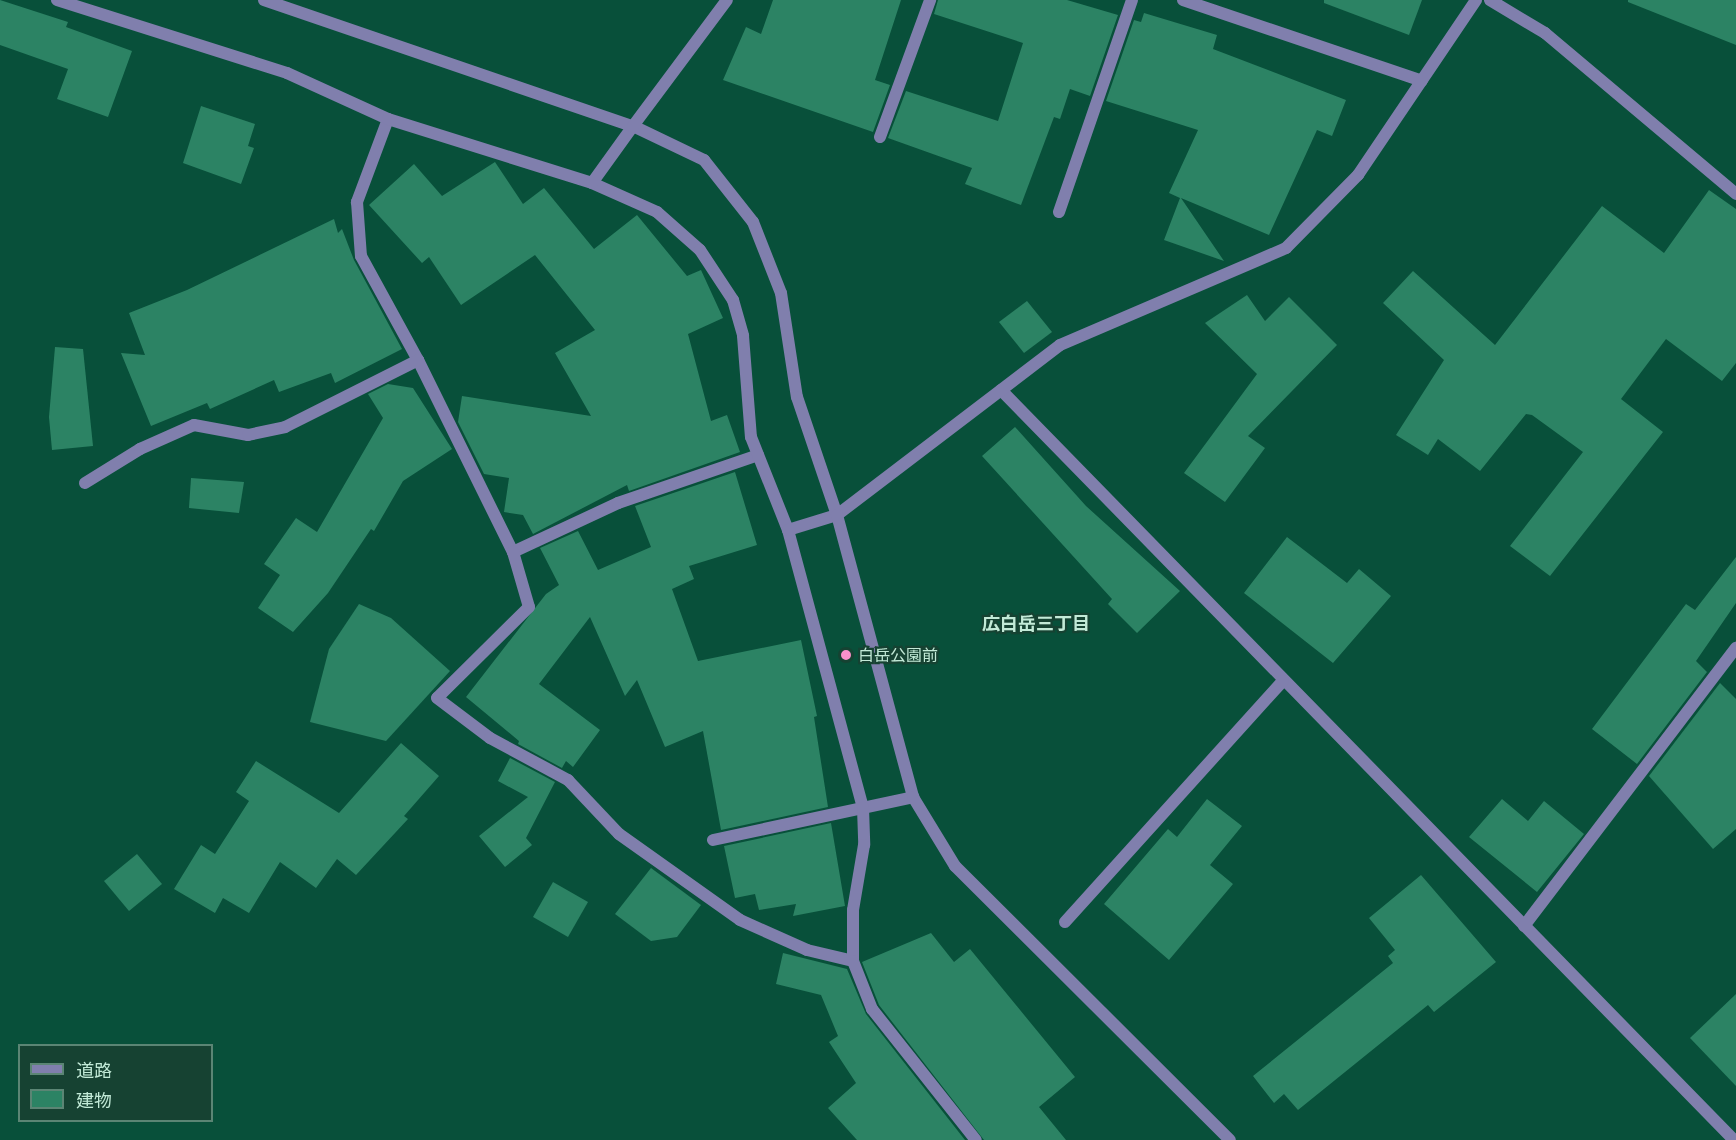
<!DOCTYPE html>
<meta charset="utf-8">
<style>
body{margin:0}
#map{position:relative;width:1736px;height:1140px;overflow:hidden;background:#08503a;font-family:Quicksand,"Noto Sans JP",sans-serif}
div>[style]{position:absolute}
.building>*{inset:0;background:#2c8364}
.service>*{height:12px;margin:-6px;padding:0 6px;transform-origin:6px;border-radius:6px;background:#807fad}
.minor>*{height:12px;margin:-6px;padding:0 6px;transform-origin:6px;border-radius:6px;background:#807fad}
.tertiary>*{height:12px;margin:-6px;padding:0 6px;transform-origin:6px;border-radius:6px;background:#807fad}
.dots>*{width:16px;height:16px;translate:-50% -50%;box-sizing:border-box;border:3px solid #164232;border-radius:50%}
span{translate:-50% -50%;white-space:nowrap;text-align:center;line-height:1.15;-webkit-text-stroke:4.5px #164232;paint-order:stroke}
.poi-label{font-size:16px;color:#c2ead7}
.left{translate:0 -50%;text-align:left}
.neighbourhood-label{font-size:18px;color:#c2ead7;font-weight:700}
.legend{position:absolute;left:18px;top:1044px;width:195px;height:78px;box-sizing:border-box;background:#164232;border:2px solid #5b8574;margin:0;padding:8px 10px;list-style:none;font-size:18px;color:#c2ead7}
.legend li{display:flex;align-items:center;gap:12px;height:30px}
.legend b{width:30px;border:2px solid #5b8574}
</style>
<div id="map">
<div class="building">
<div style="clip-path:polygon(0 0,68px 22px,66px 27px,132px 51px,108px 117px,57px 99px,68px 69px,0 45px)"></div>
<div style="clip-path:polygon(773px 0,901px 0,875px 80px,890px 85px,873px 132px,723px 80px,746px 27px,761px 34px)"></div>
<div style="clip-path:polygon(938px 0,1067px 0,1118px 15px,1090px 96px,1070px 89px,1060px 119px,1054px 117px,1021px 205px,965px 184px,972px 168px,888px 138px,906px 91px,998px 121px,1023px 43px,934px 14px)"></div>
<div style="clip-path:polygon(1324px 0,1422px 0,1409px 35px,1324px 3px)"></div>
<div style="clip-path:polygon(1628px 0,1736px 0,1736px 45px,1628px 2px)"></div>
<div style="clip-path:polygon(1144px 13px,1217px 35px,1213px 49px,1346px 100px,1332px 136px,1317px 130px,1269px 235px,1181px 198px,1224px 261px,1164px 240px,1180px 198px,1169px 193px,1198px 130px,1106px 101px,1134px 20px,1141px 22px)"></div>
<div style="clip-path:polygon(201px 106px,255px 124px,248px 146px,254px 148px,241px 184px,183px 163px)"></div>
<div style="clip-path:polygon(495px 162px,523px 204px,544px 188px,594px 249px,637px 215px,687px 276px,701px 270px,723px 318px,688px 334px,711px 421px,727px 415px,740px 452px,629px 491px,627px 485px,533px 534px,523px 515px,504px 512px,509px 478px,484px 474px,458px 422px,462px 396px,591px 416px,555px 353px,595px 330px,535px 255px,461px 305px,429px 257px,422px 263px,369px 205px,414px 164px,442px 196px)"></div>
<div style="clip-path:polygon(1709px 190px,1736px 209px,1736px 363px,1722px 381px,1666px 339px,1621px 399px,1663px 432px,1550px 576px,1510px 546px,1583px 452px,1532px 415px,1526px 414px,1480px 471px,1438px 439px,1428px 455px,1396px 435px,1444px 360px,1383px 303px,1413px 271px,1495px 345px,1602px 206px,1664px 253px)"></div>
<div style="clip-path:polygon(334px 219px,338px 233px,342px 229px,354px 260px,402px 349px,335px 383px,331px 373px,279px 392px,274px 380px,210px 409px,207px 403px,151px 426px,121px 353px,145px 355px,129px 313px,187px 290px)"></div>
<div style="clip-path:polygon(1247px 295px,1265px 321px,1289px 297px,1337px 345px,1248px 436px,1265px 448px,1225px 502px,1184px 473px,1257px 374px,1205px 323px)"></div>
<div style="clip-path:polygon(1027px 301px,1052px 332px,1024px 353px,999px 322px)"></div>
<div style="clip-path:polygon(55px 347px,83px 349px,93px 446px,52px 450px,49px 417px)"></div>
<div style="clip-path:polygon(388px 384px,413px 388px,452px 449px,403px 481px,374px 531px,371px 529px,328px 593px,293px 632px,258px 608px,280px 575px,264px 564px,296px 518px,317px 532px,383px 418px,368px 394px)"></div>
<div style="clip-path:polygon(1015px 427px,1086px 506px,1180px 591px,1137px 633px,1108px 604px,1112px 599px,982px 456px)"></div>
<div style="clip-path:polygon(735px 472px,757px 545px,689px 566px,694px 579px,672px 589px,698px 661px,801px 640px,817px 716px,814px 717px,828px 807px,721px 830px,703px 731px,665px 747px,637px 680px,625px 696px,590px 617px,539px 684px,600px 730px,573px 767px,566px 761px,562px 768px,518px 744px,519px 741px,466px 697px,546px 594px,559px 585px,540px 548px,578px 531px,598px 570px,651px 547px,635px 506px)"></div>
<div style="clip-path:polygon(191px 478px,244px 482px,239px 513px,189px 508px)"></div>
<div style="clip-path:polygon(1287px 537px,1347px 583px,1359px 569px,1391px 596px,1333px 663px,1244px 593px)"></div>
<div style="clip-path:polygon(1736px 557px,1736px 603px,1696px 661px,1707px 672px,1637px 764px,1592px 729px,1686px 604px,1695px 610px)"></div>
<div style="clip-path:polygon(359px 604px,391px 618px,450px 671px,386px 741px,310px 722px,329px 649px)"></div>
<div style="clip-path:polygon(1720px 683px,1736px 699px,1736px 829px,1713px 849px,1649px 776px)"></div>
<div style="clip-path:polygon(401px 743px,439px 776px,404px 816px,408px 819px,356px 875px,337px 859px,316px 888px,280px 862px,249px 913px,223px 898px,215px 913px,174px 889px,201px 845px,215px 854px,249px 801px,236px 792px,256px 761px,339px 813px)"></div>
<div style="clip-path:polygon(510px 758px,555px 782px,526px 838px,532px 845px,505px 867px,479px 836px,528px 797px,498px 781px)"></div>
<div style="clip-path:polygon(1207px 799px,1242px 826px,1210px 865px,1233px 884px,1169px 960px,1104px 904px,1168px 829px,1177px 837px)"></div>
<div style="clip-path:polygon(1502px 799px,1528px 821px,1544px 801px,1584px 834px,1537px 892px,1469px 837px)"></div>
<div style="clip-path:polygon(831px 823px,845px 906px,793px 916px,796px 904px,759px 910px,755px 894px,735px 898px,724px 846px)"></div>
<div style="clip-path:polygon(137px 854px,162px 884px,129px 911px,104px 881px)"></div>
<div style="clip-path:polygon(651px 868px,701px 905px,677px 937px,651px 941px,615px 914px)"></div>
<div style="clip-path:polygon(1421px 875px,1496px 962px,1434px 1012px,1428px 1005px,1298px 1110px,1284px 1094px,1274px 1103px,1253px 1076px,1393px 963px,1388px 956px,1395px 950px,1369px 918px)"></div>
<div style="clip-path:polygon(553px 882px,588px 902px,568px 937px,533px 917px)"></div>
<div style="clip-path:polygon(931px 933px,954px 962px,970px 949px,1075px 1077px,1039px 1107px,1066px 1140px,984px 1140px,879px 1005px,862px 962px)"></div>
<div style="clip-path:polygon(783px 953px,847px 969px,866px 1014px,965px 1140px,857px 1140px,828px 1108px,856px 1083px,829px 1042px,838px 1036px,821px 995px,776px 984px)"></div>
<div style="clip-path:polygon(1736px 994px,1736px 1086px,1690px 1038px)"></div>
</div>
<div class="service">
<div style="left:388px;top:119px;width:89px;rotate:110.5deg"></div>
<div style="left:357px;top:202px;width:54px;rotate:85.8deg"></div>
<div style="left:361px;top:256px;width:119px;rotate:61.3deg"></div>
<div style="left:418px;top:360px;width:214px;rotate:63.7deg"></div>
<div style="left:513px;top:552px;width:116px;rotate:-25deg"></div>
<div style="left:618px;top:503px;width:148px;rotate:-18.9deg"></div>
<div style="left:85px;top:483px;width:65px;rotate:-31.7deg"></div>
<div style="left:140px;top:449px;width:59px;rotate:-24deg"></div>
<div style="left:194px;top:425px;width:55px;rotate:10.5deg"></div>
<div style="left:248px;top:435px;width:38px;rotate:-12deg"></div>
<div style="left:285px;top:427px;width:149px;rotate:-26.7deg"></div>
<div style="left:513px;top:552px;width:57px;rotate:73.8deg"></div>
<div style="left:529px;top:607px;width:129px;rotate:135.3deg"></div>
<div style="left:437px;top:698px;width:66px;rotate:37deg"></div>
<div style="left:490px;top:738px;width:89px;rotate:28.3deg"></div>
<div style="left:568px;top:780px;width:74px;rotate:46.6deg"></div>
<div style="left:619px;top:834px;width:148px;rotate:35.4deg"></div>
<div style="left:740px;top:920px;width:73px;rotate:24.1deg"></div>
<div style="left:807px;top:950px;width:47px;rotate:13.4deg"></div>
<div style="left:713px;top:840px;width:205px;rotate:-12.1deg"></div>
</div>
<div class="minor">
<div style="left:57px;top:0;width:241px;rotate:17.6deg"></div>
<div style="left:287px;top:73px;width:111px;rotate:24.5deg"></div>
<div style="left:388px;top:119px;width:214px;rotate:17.4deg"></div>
<div style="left:592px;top:183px;width:71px;rotate:24deg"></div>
<div style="left:657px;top:212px;width:57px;rotate:41.5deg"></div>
<div style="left:700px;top:250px;width:60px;rotate:56.6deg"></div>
<div style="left:733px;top:300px;width:37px;rotate:74deg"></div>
<div style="left:743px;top:336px;width:101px;rotate:85.5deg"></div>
<div style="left:751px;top:437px;width:100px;rotate:68.3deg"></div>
<div style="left:788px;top:530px;width:288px;rotate:74.9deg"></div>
<div style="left:863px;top:808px;width:37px;rotate:88deg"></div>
<div style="left:864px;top:845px;width:66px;rotate:99.6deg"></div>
<div style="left:853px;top:910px;width:51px;rotate:90deg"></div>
<div style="left:853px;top:961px;width:52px;rotate:68.4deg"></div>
<div style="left:872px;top:1009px;width:167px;rotate:51.6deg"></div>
<div style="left:1183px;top:0;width:252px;rotate:18.7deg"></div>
<div style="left:1490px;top:0;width:64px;rotate:31deg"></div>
<div style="left:1545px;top:33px;width:250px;rotate:40.1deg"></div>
<div style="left:880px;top:137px;width:146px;rotate:-69.9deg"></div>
<div style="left:592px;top:183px;width:70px;rotate:-54.3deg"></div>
<div style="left:1059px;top:212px;width:224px;rotate:-71deg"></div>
<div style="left:1001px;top:390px;width:1049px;rotate:45.66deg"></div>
<div style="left:788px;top:530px;width:51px;rotate:-17deg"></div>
<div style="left:837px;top:515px;width:280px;rotate:-37.3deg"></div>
<div style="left:1060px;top:345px;width:246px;rotate:-23.2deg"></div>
<div style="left:1286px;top:248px;width:103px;rotate:-45.4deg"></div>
<div style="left:1358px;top:175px;width:211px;rotate:-56deg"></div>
<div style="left:1065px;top:922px;width:325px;rotate:-47.9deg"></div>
<div style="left:1524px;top:926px;width:350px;rotate:-52.7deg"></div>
</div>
<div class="tertiary">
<div style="left:264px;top:0;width:390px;rotate:18.9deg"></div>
<div style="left:633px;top:126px;width:79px;rotate:25.6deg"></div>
<div style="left:704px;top:160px;width:79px;rotate:51.7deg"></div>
<div style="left:753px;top:222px;width:76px;rotate:68.5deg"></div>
<div style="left:781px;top:293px;width:105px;rotate:81.3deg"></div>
<div style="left:797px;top:397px;width:125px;rotate:71.3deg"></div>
<div style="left:837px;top:515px;width:292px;rotate:74.9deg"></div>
<div style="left:913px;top:797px;width:81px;rotate:58.7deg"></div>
<div style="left:955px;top:866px;width:388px;rotate:44.9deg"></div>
<div style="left:633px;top:126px;width:157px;rotate:-53.3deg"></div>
</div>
<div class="dots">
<div style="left:846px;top:655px;background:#f890cb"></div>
</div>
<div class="poi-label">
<span class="left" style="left:858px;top:655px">白岳公園前</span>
</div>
<div class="neighbourhood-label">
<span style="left:1036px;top:624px">広白岳三丁目</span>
</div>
<ul class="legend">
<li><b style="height:8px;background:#807fad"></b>道路</li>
<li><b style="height:16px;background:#2c8364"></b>建物</li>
</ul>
</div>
